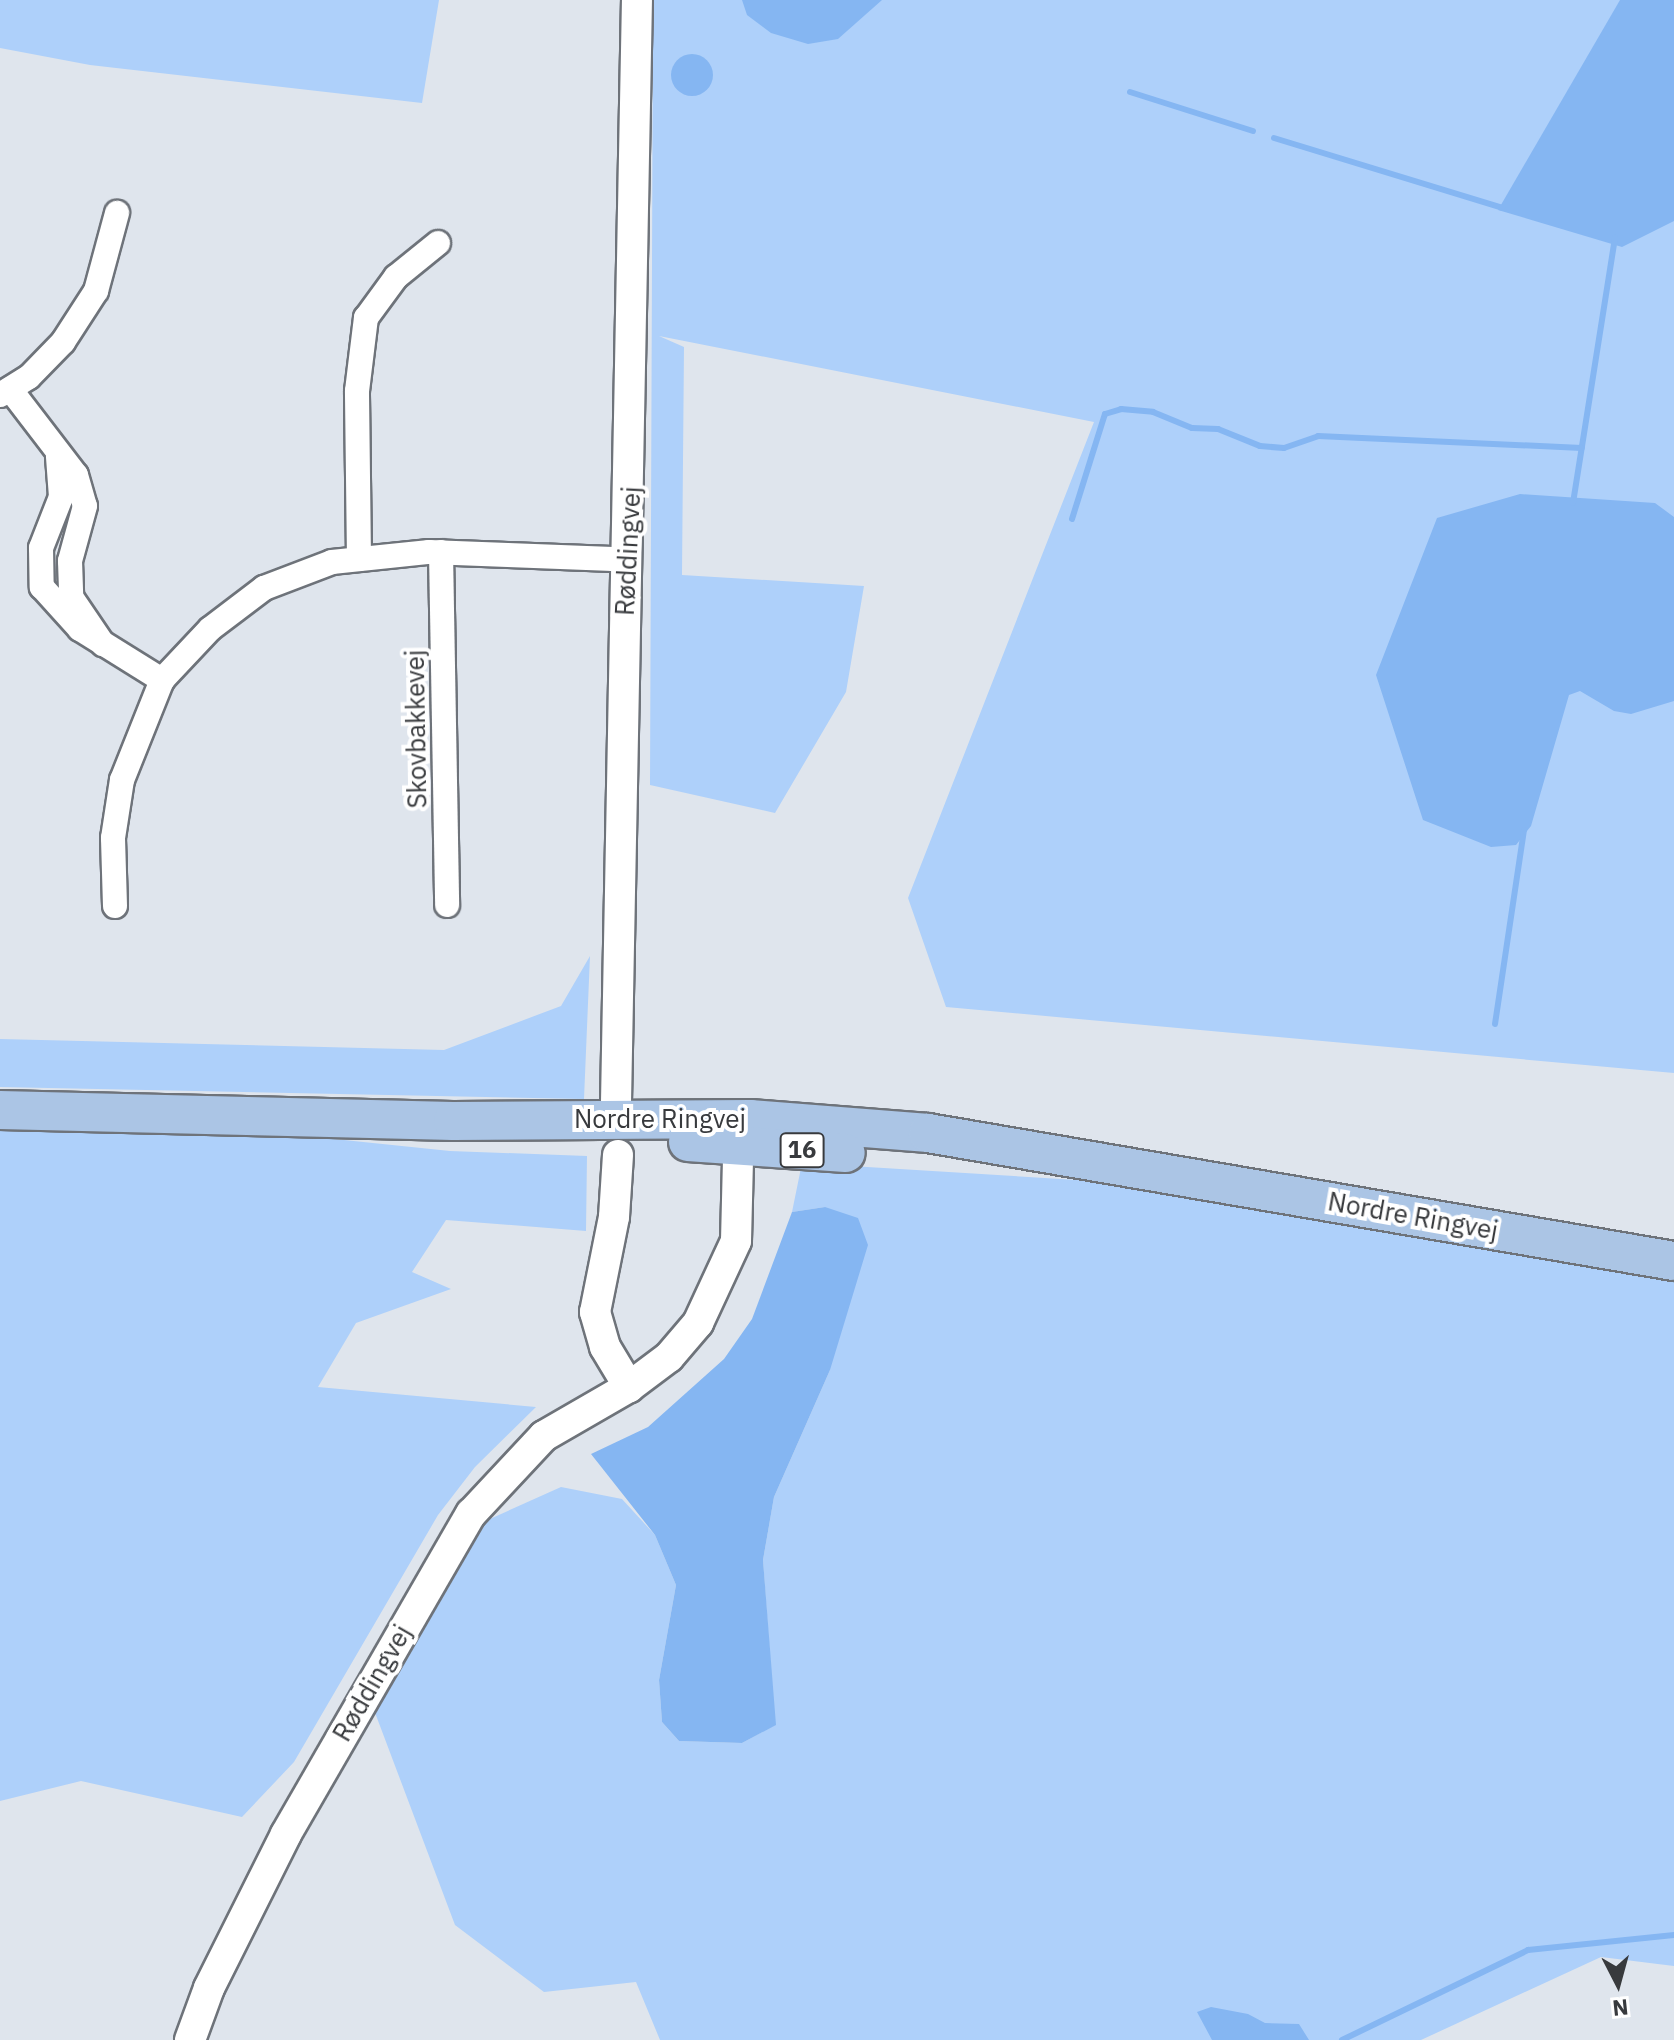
<!DOCTYPE html>
<meta charset="utf-8">
<style>
body{margin:0}
#map{position:relative;width:1674px;height:2040px;overflow:hidden;background:#dfe5ed;font-family:"IBM Plex Sans",sans-serif}
div>[style]{position:absolute}
.green>*{inset:0;background:#aed0fa}
.water>*{inset:0;background:#85b6f2}
.round{border-radius:50%}
.stream>*{height:6px;margin:-3px;padding:0 3px;transform-origin:3px;border-radius:3px;background:#85b6f2}
.roads{filter:drop-shadow(2px 0 #6e737a) drop-shadow(-2px 0 #6e737a) drop-shadow(0 2px #6e737a) drop-shadow(0 -2px #6e737a)}
.minor>*{height:24px;margin:-12px;padding:0 12px;transform-origin:12px;border-radius:12px;background:#fff}
.tertiary>*{height:30px;margin:-15px;padding:0 15px;transform-origin:15px;border-radius:15px;background:#fff}
.primary>*{height:38px;margin:-19px;padding:0 19px;transform-origin:19px;border-radius:19px;background:#abc5e5}
span{translate:-50% -50%;white-space:nowrap;text-align:center;line-height:1.15;-webkit-text-stroke:8px #fff;paint-order:stroke}
.shield-label span{padding:2px 6px;background:#fff;border:2px solid;border-radius:6px;-webkit-text-stroke-width:0}
.shield-label{font-size:24px;color:#383a3d;font-weight:700}
.street-label{font-size:26px;color:#383a3d}
.north{position:absolute;left:1578px;top:1944px;width:80px;height:80px;-webkit-text-stroke:6px #fff;paint-order:stroke;rotate:174deg;font-size:22px;font-weight:700;line-height:32px;text-align:center;color:#383a3d}
.north::after{content:'';display:block;margin:auto;width:28px;height:36px;background:#383a3d;clip-path:polygon(50% 0,100% 100%,50% 72%,0 100%)}
</style>
<div id="map">
<div class="green">
<div style="clip-path:polygon(0 0,439px 0,422px 103px,90px 65px,0 48px)"></div>
<div style="clip-path:polygon(653px 0,1674px 0,1674px 1073px,946px 1007px,908px 898px,1094px 422px,659px 336px,684px 347px,682px 575px,864px 586px,846px 692px,775px 813px,650px 785px)"></div>
<div style="clip-path:polygon(590px 956px,584px 1099px,0 1087px,0 1039px,444px 1050px,561px 1006px)"></div>
<div style="clip-path:polygon(0 1130px,315px 1137px,450px 1151px,587px 1156px,586px 1231px,446px 1220px,412px 1272px,451px 1289px,356px 1323px,318px 1387px,536px 1407px,475px 1467px,438px 1515px,294px 1762px,242px 1817px,81px 1781px,0 1801px)"></div>
<div style="clip-path:polygon(802px 1163px,1109px 1182px,1674px 1282px,1674px 1966px,1601px 1957px,1421px 2040px,660px 2040px,636px 1982px,544px 1992px,455px 1925px,374px 1710px,481px 1523px,561px 1487px,622px 1499px,655px 1535px,676px 1585px,659px 1680px,662px 1722px,679px 1741px,742px 1743px,775px 1725px,763px 1560px,774px 1497px,830px 1370px,825px 1207px,792px 1212px)"></div>
</div>
<div class="water">
<div style="clip-path:polygon(742px 0,882px 0,838px 39px,808px 44px,771px 33px,747px 15px)"></div>
<div style="clip-path:polygon(1620px 0,1674px 0,1674px 221px,1622px 247px,1498px 210px)"></div>
<div class="round" style="left:671px;top:54px;width:42px;height:42px"></div>
<div style="clip-path:polygon(1520px 494px,1655px 503px,1674px 517px,1674px 701px,1631px 714px,1614px 711px,1580px 691px,1569px 695px,1531px 826px,1516px 845px,1491px 847px,1423px 820px,1376px 675px,1437px 518px)"></div>
<div style="clip-path:polygon(825px 1207px,858px 1218px,868px 1245px,830px 1370px,774px 1497px,763px 1560px,776px 1725px,742px 1743px,679px 1741px,662px 1722px,659px 1680px,676px 1585px,655px 1535px,591px 1454px,648px 1427px,724px 1359px,752px 1319px,792px 1212px)"></div>
<div style="clip-path:polygon(1211px 2007px,1248px 2014px,1265px 2023px,1299px 2024px,1309px 2040px,1212px 2040px,1197px 2012px)"></div>
</div>
<div class="stream">
<div style="left:1130px;top:92px;width:129px;rotate:17.6deg"></div>
<div style="left:1274px;top:138px;width:239px;rotate:17deg"></div>
<div style="left:1573px;top:503px;width:269px;rotate:-81deg"></div>
<div style="left:1072px;top:519px;width:110px;rotate:-72.6deg"></div>
<div style="left:1105px;top:414px;width:17px;rotate:-17deg"></div>
<div style="left:1121px;top:409px;width:32px;rotate:5deg"></div>
<div style="left:1153px;top:412px;width:42px;rotate:22.3deg"></div>
<div style="left:1192px;top:428px;width:26px;rotate:2deg"></div>
<div style="left:1218px;top:429px;width:45px;rotate:22deg"></div>
<div style="left:1260px;top:446px;width:24px;rotate:5deg"></div>
<div style="left:1284px;top:448px;width:36px;rotate:-19deg"></div>
<div style="left:1318px;top:436px;width:264px;rotate:2.6deg"></div>
<div style="left:1495px;top:1024px;width:196px;rotate:-81.5deg"></div>
<div style="left:1342px;top:2040px;width:207px;rotate:-25.8deg"></div>
<div style="left:1528px;top:1950px;width:147px;rotate:-5.9deg"></div>
</div>
<div class="roads">
<div class="minor">
<div style="left:10px;top:389px;width:108px;rotate:52.5deg"></div>
<div style="left:76px;top:475px;width:32px;rotate:74deg"></div>
<div style="left:85px;top:506px;width:57px;rotate:105.3deg"></div>
<div style="left:70px;top:561px;width:36px;rotate:88deg"></div>
<div style="left:71px;top:597px;width:57px;rotate:55.8deg"></div>
<div style="left:0;top:395px;width:34px;rotate:-32deg"></div>
<div style="left:29px;top:377px;width:49px;rotate:-45.8deg"></div>
<div style="left:63px;top:342px;width:61px;rotate:-57.1deg"></div>
<div style="left:96px;top:291px;width:81px;rotate:-74.9deg"></div>
<div style="left:58px;top:457px;width:40px;rotate:85.7deg"></div>
<div style="left:61px;top:497px;width:55px;rotate:111.4deg"></div>
<div style="left:41px;top:548px;width:39px;rotate:89deg"></div>
<div style="left:42px;top:587px;width:57px;rotate:47.9deg"></div>
<div style="left:80px;top:629px;width:97px;rotate:31.9deg"></div>
<div style="left:441px;top:552px;width:353px;rotate:89deg"></div>
<div style="left:359px;top:559px;width:168px;rotate:-90.7deg"></div>
<div style="left:357px;top:391px;width:74px;rotate:-83deg"></div>
<div style="left:366px;top:318px;width:51px;rotate:-53.8deg"></div>
<div style="left:396px;top:277px;width:54px;rotate:-39deg"></div>
<div style="left:115px;top:906px;width:68px;rotate:-91.7deg"></div>
<div style="left:113px;top:838px;width:59px;rotate:-81.2deg"></div>
<div style="left:122px;top:780px;width:108px;rotate:-68.2deg"></div>
<div style="left:162px;top:680px;width:70px;rotate:-46.7deg"></div>
<div style="left:210px;top:629px;width:68px;rotate:-37.2deg"></div>
<div style="left:264px;top:588px;width:73px;rotate:-20.9deg"></div>
<div style="left:332px;top:562px;width:98px;rotate:-5.9deg"></div>
<div style="left:429px;top:552px;width:184px;rotate:2.2deg"></div>
<div style="left:613px;top:559px;width:15px;rotate:20deg"></div>
</div>
<div class="tertiary">
<div style="left:616px;top:1102px;width:1102px;rotate:-88.91deg"></div>
<div style="left:618px;top:1155px;width:62px;rotate:93.7deg"></div>
<div style="left:614px;top:1217px;width:97px;rotate:101.3deg"></div>
<div style="left:595px;top:1312px;width:36px;rotate:74deg"></div>
<div style="left:605px;top:1347px;width:47px;rotate:59deg"></div>
<div style="left:190px;top:2040px;width:55px;rotate:-69.9deg"></div>
<div style="left:209px;top:1988px;width:172px;rotate:-63.4deg"></div>
<div style="left:286px;top:1834px;width:370px;rotate:-60deg"></div>
<div style="left:471px;top:1514px;width:107px;rotate:-46.9deg"></div>
<div style="left:544px;top:1436px;width:98px;rotate:-30deg"></div>
<div style="left:629px;top:1387px;width:50px;rotate:-36.9deg"></div>
<div style="left:669px;top:1357px;width:45px;rotate:-49.5deg"></div>
<div style="left:698px;top:1323px;width:90px;rotate:-65.1deg"></div>
<div style="left:736px;top:1241px;width:84px;rotate:-88.6deg"></div>
<div style="left:738px;top:1157px;width:34px;rotate:-73deg"></div>
</div>
<div class="primary">
<div style="left:0;top:1110px;width:453px;rotate:1.4deg"></div>
<div style="left:453px;top:1121px;width:297px;rotate:-0.4deg"></div>
<div style="left:750px;top:1119px;width:179px;rotate:4.5deg"></div>
<div style="left:928px;top:1133px;width:757px;rotate:9.74deg"></div>
<div style="left:688px;top:1142px;width:158px;rotate:4deg"></div>
</div>
</div>
<div class="shield-label">
<span style="left:802px;top:1150px">16</span>
</div>
<div class="street-label">
<span style="left:628px;top:551px;rotate:-87deg">Røddingvej</span>
<span style="left:416px;top:729px;rotate:-91deg">Skovbakkevej</span>
<span style="left:660px;top:1119px">Nordre Ringvej</span>
<span style="left:1413px;top:1216px;rotate:10deg">Nordre Ringvej</span>
<span style="left:372px;top:1683px;rotate:-60deg">Røddingvej</span>
</div>
<div class="north">N</div>
</div>
